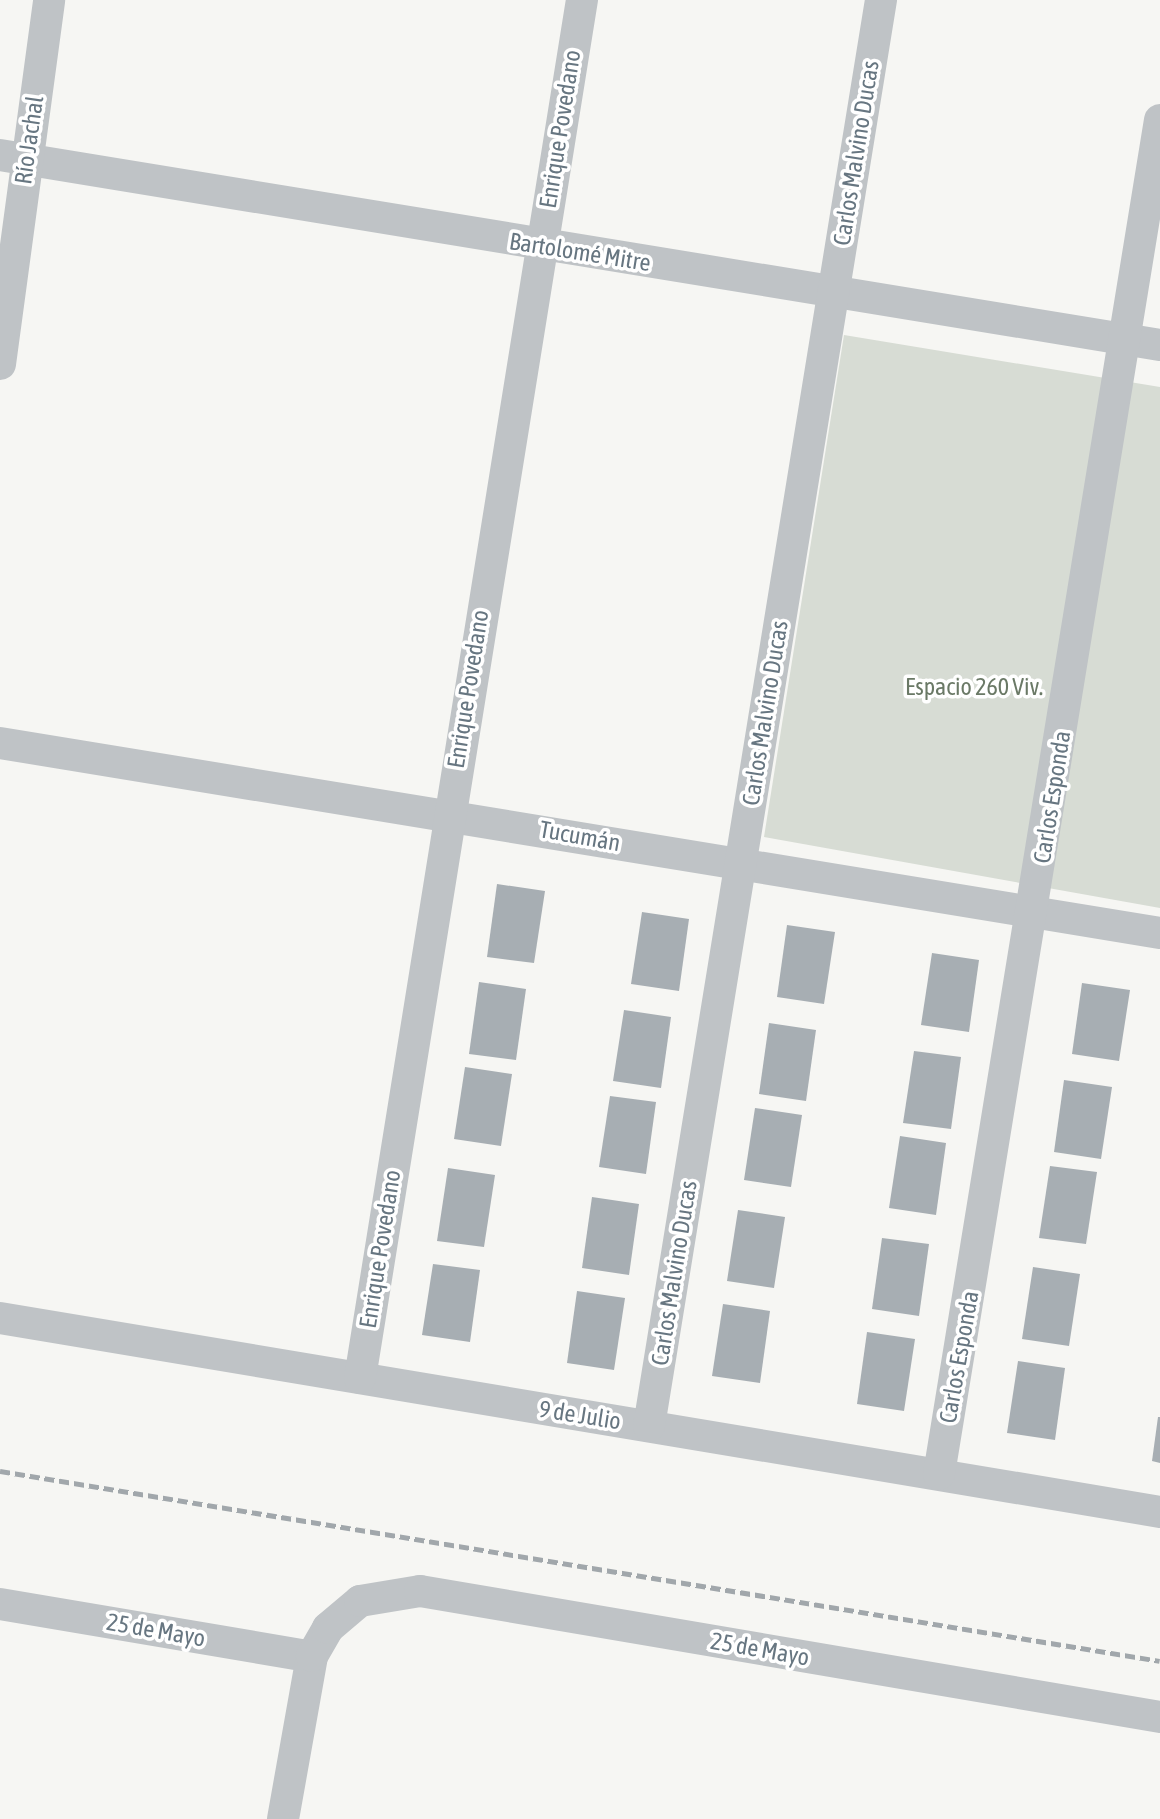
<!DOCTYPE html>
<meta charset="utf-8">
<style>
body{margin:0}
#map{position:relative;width:1160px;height:1819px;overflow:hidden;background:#f6f6f3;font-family:"Asap Condensed",sans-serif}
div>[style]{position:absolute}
.green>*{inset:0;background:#d7dcd4}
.building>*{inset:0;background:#a7aeb3}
.minor>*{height:32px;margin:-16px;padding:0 16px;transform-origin:16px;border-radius:16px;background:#bfc3c6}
.rail>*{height:5px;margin-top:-2.5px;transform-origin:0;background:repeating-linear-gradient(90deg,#a1a7ab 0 10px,transparent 0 15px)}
span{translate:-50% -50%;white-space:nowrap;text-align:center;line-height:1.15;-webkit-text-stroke:7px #fff;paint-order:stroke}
.street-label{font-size:24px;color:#677681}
.park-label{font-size:24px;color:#6a7966}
</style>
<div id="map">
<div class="green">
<div style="clip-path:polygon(844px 335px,1160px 387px,1160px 908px,764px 837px)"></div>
</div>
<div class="building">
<div style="clip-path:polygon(497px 884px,545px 891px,534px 963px,487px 957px)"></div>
<div style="clip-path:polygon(642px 912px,689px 919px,679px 991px,631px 984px)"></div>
<div style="clip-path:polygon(787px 925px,835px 932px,824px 1004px,777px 997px)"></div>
<div style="clip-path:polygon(932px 953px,979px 960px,969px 1032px,921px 1025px)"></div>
<div style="clip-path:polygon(479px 982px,526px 989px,516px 1060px,469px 1054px)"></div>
<div style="clip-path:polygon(1082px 983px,1130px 990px,1119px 1061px,1072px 1054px)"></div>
<div style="clip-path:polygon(624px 1010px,671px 1017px,661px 1088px,613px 1081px)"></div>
<div style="clip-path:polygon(769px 1023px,816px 1030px,806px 1101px,759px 1094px)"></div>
<div style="clip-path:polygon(914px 1051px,961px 1057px,951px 1129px,903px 1123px)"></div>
<div style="clip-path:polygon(465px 1067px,512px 1074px,501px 1146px,454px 1139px)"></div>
<div style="clip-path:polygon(1064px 1080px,1112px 1087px,1101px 1159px,1054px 1152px)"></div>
<div style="clip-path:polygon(610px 1096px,656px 1102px,646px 1174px,599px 1167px)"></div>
<div style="clip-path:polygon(755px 1108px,802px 1115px,791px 1187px,744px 1180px)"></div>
<div style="clip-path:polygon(900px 1136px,946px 1143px,936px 1215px,889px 1208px)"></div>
<div style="clip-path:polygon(1050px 1166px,1097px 1172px,1086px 1244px,1039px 1238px)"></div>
<div style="clip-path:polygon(448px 1168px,495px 1175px,484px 1247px,437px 1241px)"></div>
<div style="clip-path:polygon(592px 1197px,639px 1204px,629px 1275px,582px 1268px)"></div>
<div style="clip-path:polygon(738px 1210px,785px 1217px,774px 1288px,727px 1281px)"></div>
<div style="clip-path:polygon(882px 1238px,929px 1244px,919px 1316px,872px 1309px)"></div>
<div style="clip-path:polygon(433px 1264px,480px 1270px,470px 1342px,422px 1335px)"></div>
<div style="clip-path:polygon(1033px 1267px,1080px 1274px,1069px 1346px,1022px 1339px)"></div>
<div style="clip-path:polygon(577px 1291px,625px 1298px,614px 1370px,567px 1363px)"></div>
<div style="clip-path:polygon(723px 1304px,770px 1311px,760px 1383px,712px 1376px)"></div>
<div style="clip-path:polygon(867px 1332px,915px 1339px,904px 1411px,857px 1404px)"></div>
<div style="clip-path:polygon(1018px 1361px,1065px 1368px,1055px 1440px,1007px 1433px)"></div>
<div style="clip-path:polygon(1158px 1417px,1160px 1417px,1160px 1463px,1152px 1461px)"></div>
</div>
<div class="minor">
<div style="left:0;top:155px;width:1175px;rotate:9.3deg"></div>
<div style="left:0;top:364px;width:367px;rotate:-82.3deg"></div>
<div style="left:0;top:743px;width:1175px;rotate:9.3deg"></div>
<div style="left:0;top:1318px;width:1176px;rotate:9.49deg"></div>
<div style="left:360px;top:1378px;width:1396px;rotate:-80.85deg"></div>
<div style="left:649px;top:1426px;width:1445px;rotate:-80.76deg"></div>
<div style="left:939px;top:1474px;width:1372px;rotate:-80.73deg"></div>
<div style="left:0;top:1604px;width:316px;rotate:9.6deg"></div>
<div style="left:283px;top:1819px;width:166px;rotate:-79.9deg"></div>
<div style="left:312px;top:1656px;width:32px;rotate:-60deg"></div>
<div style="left:328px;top:1628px;width:42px;rotate:-40.2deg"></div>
<div style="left:360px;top:1601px;width:61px;rotate:-9.5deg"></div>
<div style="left:420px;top:1591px;width:751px;rotate:9.66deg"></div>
</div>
<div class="rail">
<div style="left:0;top:1471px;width:1175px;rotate:9.3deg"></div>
</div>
<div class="street-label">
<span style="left:560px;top:129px;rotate:-81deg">Enrique Povedano</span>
<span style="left:29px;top:140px;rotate:-82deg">Río Jachal</span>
<span style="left:856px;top:153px;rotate:-81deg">Carlos Malvino Ducas</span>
<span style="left:580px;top:252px;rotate:9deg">Bartolomé Mitre</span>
<span style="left:468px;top:689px;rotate:-81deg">Enrique Povedano</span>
<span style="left:765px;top:713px;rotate:-81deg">Carlos Malvino Ducas</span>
<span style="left:1052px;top:797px;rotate:-81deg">Carlos Esponda</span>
<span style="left:580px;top:836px;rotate:10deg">Tucumán</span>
<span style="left:380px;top:1249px;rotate:-81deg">Enrique Povedano</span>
<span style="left:674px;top:1273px;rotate:-81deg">Carlos Malvino Ducas</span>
<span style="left:959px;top:1357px;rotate:-80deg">Carlos Esponda</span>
<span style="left:580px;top:1415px;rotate:9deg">9 de Julio</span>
<span style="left:156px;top:1630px;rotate:10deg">25 de Mayo</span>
<span style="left:760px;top:1649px;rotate:10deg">25 de Mayo</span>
</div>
<div class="park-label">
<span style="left:974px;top:687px">Espacio 260 Viv.</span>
</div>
</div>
